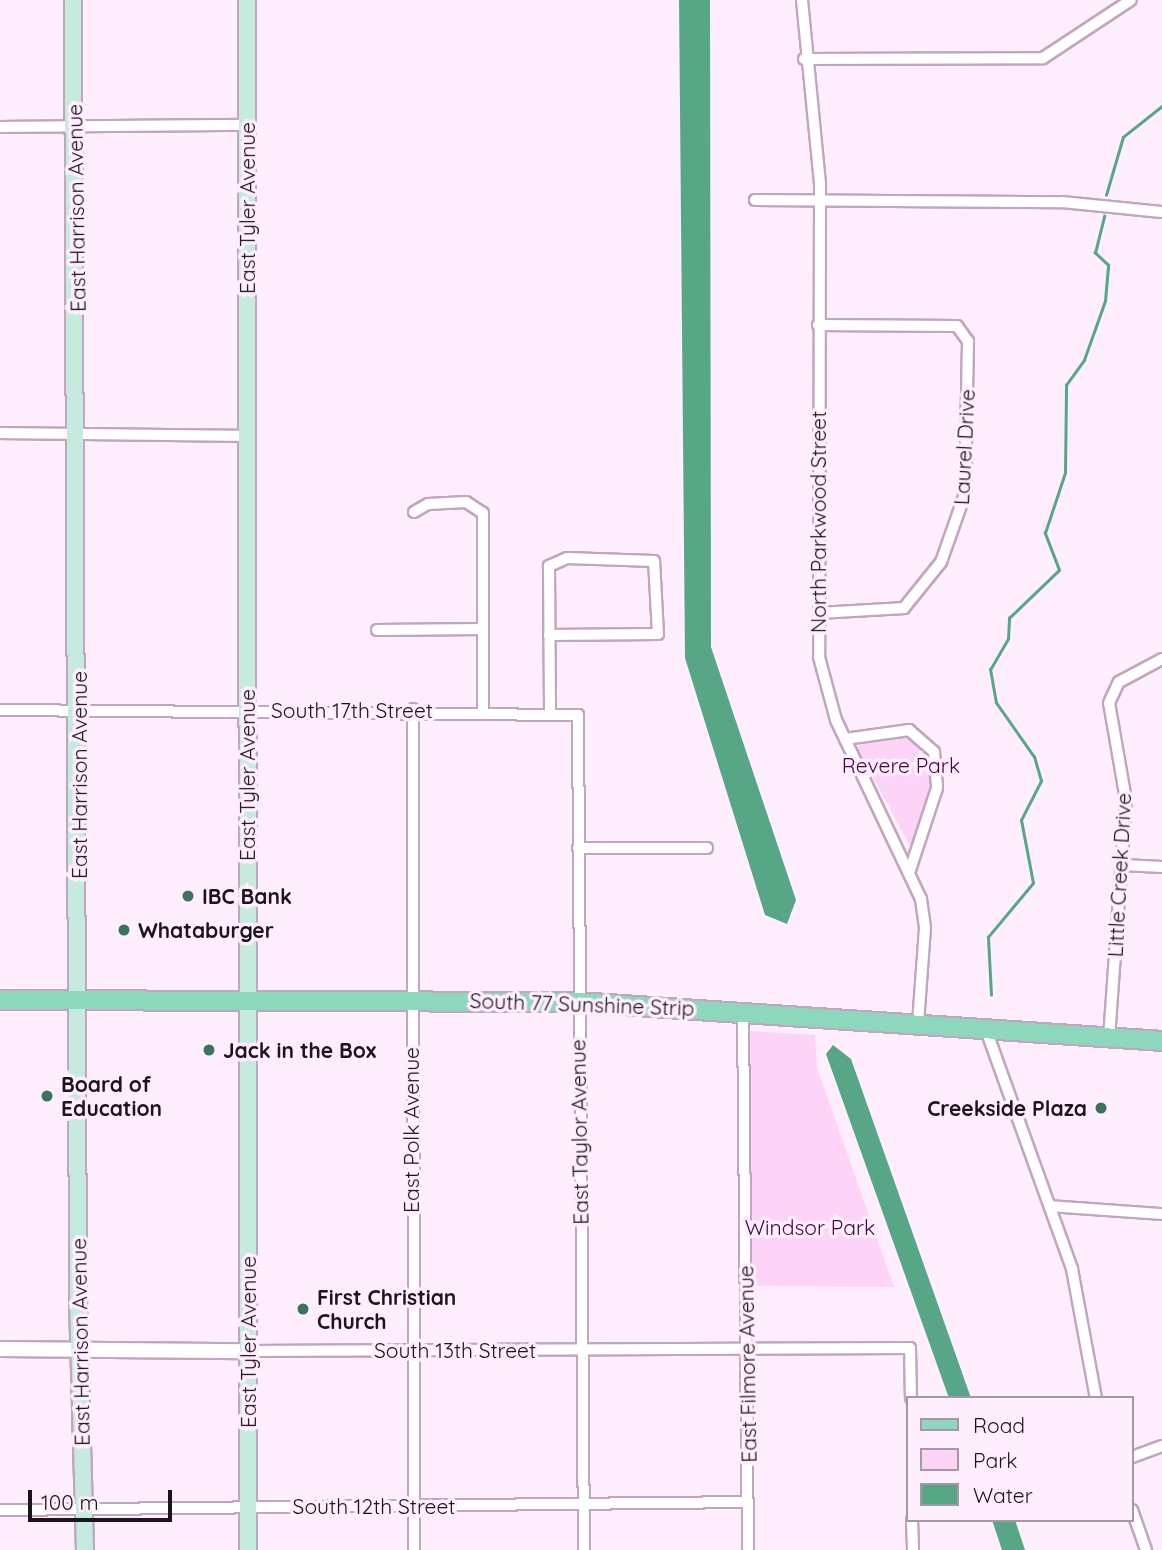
<!DOCTYPE html>
<style>
body{margin:0}
#map{position:relative;width:1162px;height:1550px;overflow:hidden;background:#ffeefd;font-family:Quicksand,sans-serif}
div>[style]{position:absolute}
.green>*{inset:0;background:#fdd4f8}
.water>*{inset:0;background:#57a787}
.stream>*{height:2.5px;margin:-1.25px;padding:0 1.25px;transform-origin:1.25px;border-radius:1.25px;background:#57a787}
.roads{filter:drop-shadow(2px 0 #c1a6be) drop-shadow(-2px 0 #c1a6be) drop-shadow(0 2px #c1a6be) drop-shadow(0 -2px #c1a6be)}
.minor>*{height:10px;margin:-5px;padding:0 5px;transform-origin:5px;border-radius:5px;background:#fff}
.tertiary>*{height:14px;margin:-7px;padding:0 7px;transform-origin:7px;border-radius:7px;background:#fff}
.secondary>*{height:16px;margin:-8px;padding:0 8px;transform-origin:8px;border-radius:8px;background:#c6ebde}
.primary>*{height:18px;margin:-9px;padding:0 9px;transform-origin:9px;border-radius:9px;background:#8dd7bd}
.dots>*{width:19px;height:19px;translate:-50% -50%;box-sizing:border-box;border:4px solid #ffeefd;border-radius:50%}
span{translate:-50% -50%;white-space:nowrap;text-align:center;line-height:1.15;-webkit-text-stroke:7px #ffeefd;paint-order:stroke}
.street-label{font-size:21px;color:#1d141c}
.park-label{font-size:21px;color:#470346}
.poi-label{font-size:21px;color:#1d141c;font-weight:700}
.left{translate:0 -50%;text-align:left}
.right{translate:-100% -50%;text-align:right}
.legend{position:absolute;left:906px;top:1396px;width:228px;height:126px;box-sizing:border-box;background:#ffeefd;border:2px solid #a597a3;margin:0;padding:9px 12px;list-style:none;font-size:21px;color:#1d141c}
.legend li{display:flex;align-items:center;gap:14px;height:35px}
.legend b{width:35px;border:2px solid #a597a3}
.scale{position:absolute;left:28px;top:1490px;width:144px;height:32px;box-sizing:border-box;border:4px solid #1d141c;border-top:0;padding-left:9px;font-size:21px;line-height:24px;white-space:nowrap;color:#1d141c;-webkit-text-stroke:5px #ffeefd;paint-order:stroke}
</style>
<div id="map">
<div class="green">
<div style="clip-path:polygon(895px 735px,909px 735px,929px 754px,932px 786px,911px 848px,858px 749px,860px 742px)"></div>
<div style="clip-path:polygon(750px 1031px,815px 1035px,817px 1067px,894px 1287px,751px 1286px)"></div>
</div>
<div class="water">
<div style="clip-path:polygon(679px 0,710px 0,711px 647px,796px 900px,787px 924px,765px 915px,685px 658px)"></div>
<div style="clip-path:polygon(833px 1045px,851px 1059px,971px 1398px,949px 1398px,826px 1054px)"></div>
<div style="clip-path:polygon(992px 1520px,1015px 1520px,1025px 1550px,1002px 1550px)"></div>
</div>
<div class="stream">
<div style="left:1106px;top:195px;width:60px;rotate:-73.7deg"></div>
<div style="left:1123px;top:137px;width:50px;rotate:-38.5deg"></div>
<div style="left:991px;top:995px;width:58px;rotate:-93deg"></div>
<div style="left:988px;top:937px;width:70px;rotate:-50.2deg"></div>
<div style="left:1033px;top:883px;width:64px;rotate:-100.8deg"></div>
<div style="left:1021px;top:820px;width:44px;rotate:-62.9deg"></div>
<div style="left:1041px;top:781px;width:25px;rotate:-106deg"></div>
<div style="left:1034px;top:757px;width:66px;rotate:-125.1deg"></div>
<div style="left:996px;top:703px;width:34px;rotate:-100deg"></div>
<div style="left:990px;top:670px;width:36px;rotate:-60deg"></div>
<div style="left:1008px;top:639px;width:21px;rotate:-87deg"></div>
<div style="left:1009px;top:618px;width:69px;rotate:-43.8deg"></div>
<div style="left:1059px;top:570px;width:40px;rotate:-111deg"></div>
<div style="left:1045px;top:533px;width:63px;rotate:-71.6deg"></div>
<div style="left:1065px;top:473px;width:88px;rotate:-89.3deg"></div>
<div style="left:1066px;top:385px;width:31px;rotate:-54deg"></div>
<div style="left:1084px;top:360px;width:63px;rotate:-70.4deg"></div>
<div style="left:1105px;top:301px;width:36px;rotate:-85deg"></div>
<div style="left:1108px;top:265px;width:18px;rotate:-137deg"></div>
<div style="left:1095px;top:253px;width:38px;rotate:-76deg"></div>
</div>
<div class="roads">
<div class="minor">
<div style="left:802px;top:0;width:186px;rotate:84.4deg"></div>
<div style="left:820px;top:185px;width:472px;rotate:90.1deg"></div>
<div style="left:819px;top:657px;width:65px;rotate:74.9deg"></div>
<div style="left:836px;top:720px;width:198px;rotate:64.6deg"></div>
<div style="left:921px;top:899px;width:29px;rotate:82deg"></div>
<div style="left:925px;top:928px;width:95px;rotate:94.2deg"></div>
<div style="left:804px;top:59px;width:239px;rotate:-0.2deg"></div>
<div style="left:1043px;top:58px;width:105px;rotate:-33.4deg"></div>
<div style="left:0;top:127px;width:247px;rotate:-0.5deg"></div>
<div style="left:755px;top:200px;width:307px;rotate:0.4deg"></div>
<div style="left:1062px;top:202px;width:100px;rotate:5.7deg"></div>
<div style="left:818px;top:325px;width:139px;rotate:0.4deg"></div>
<div style="left:957px;top:326px;width:19px;rotate:54deg"></div>
<div style="left:968px;top:341px;width:153px;rotate:91.1deg"></div>
<div style="left:965px;top:494px;width:72px;rotate:109.4deg"></div>
<div style="left:941px;top:562px;width:59px;rotate:128.8deg"></div>
<div style="left:904px;top:608px;width:85px;rotate:176.6deg"></div>
<div style="left:0;top:433px;width:247px;rotate:0.7deg"></div>
<div style="left:414px;top:512px;width:16px;rotate:-30deg"></div>
<div style="left:428px;top:504px;width:38px;rotate:-3deg"></div>
<div style="left:466px;top:502px;width:20px;rotate:33deg"></div>
<div style="left:483px;top:513px;width:199px;rotate:90deg"></div>
<div style="left:377px;top:630px;width:106px;rotate:-0.5deg"></div>
<div style="left:549px;top:635px;width:109px;rotate:-0.5deg"></div>
<div style="left:658px;top:634px;width:73px;rotate:-93.1deg"></div>
<div style="left:654px;top:561px;width:87px;rotate:-178deg"></div>
<div style="left:567px;top:558px;width:20px;rotate:156deg"></div>
<div style="left:549px;top:566px;width:148px;rotate:89.6deg"></div>
<div style="left:413px;top:709px;width:841px;rotate:89.93deg"></div>
<div style="left:0;top:710px;width:578px;rotate:0.5deg"></div>
<div style="left:578px;top:715px;width:835px;rotate:89.59deg"></div>
<div style="left:845px;top:739px;width:65px;rotate:-8deg"></div>
<div style="left:909px;top:730px;width:33px;rotate:41deg"></div>
<div style="left:934px;top:752px;width:36px;rotate:85deg"></div>
<div style="left:937px;top:788px;width:86px;rotate:108.2deg"></div>
<div style="left:578px;top:848px;width:129px"></div>
<div style="left:1122px;top:865px;width:40px;rotate:2.9deg"></div>
<div style="left:743px;top:1011px;width:539px;rotate:89.47deg"></div>
<div style="left:985px;top:1027px;width:257px;rotate:70.2deg"></div>
<div style="left:1072px;top:1269px;width:131px;rotate:79.5deg"></div>
<div style="left:1109px;top:1038px;width:239px;rotate:-85.9deg"></div>
<div style="left:1126px;top:800px;width:98px;rotate:-99.9deg"></div>
<div style="left:1109px;top:703px;width:23px;rotate:-65deg"></div>
<div style="left:1119px;top:682px;width:49px;rotate:-28.1deg"></div>
<div style="left:1050px;top:1206px;width:112px;rotate:4.1deg"></div>
<div style="left:247px;top:1351px;width:663px;rotate:-0.26deg"></div>
<div style="left:910px;top:1348px;width:50px;rotate:88.9deg"></div>
<div style="left:1132px;top:1457px;width:32px;rotate:-20deg"></div>
<div style="left:0;top:1510px;width:748px;rotate:-0.61deg"></div>
<div style="left:1132px;top:1510px;width:42px;rotate:70.7deg"></div>
<div style="left:912px;top:1520px;width:30px;rotate:88deg"></div>
</div>
<div class="tertiary">
<div style="left:0;top:1349px;width:247px;rotate:0.5deg"></div>
</div>
<div class="secondary">
<div style="left:73px;top:0;width:1300px;rotate:89.78deg"></div>
<div style="left:78px;top:1300px;width:250px;rotate:88.4deg"></div>
<div style="left:247px;top:0;width:1550px;rotate:89.96deg"></div>
</div>
<div class="primary">
<div style="left:0;top:1000px;width:577px;rotate:0.2deg"></div>
<div style="left:577px;top:1002px;width:586px;rotate:3.81deg"></div>
</div>
</div>
<div class="dots">
<div style="left:188px;top:896px;background:#3a745d"></div>
<div style="left:124px;top:930px;background:#3a745d"></div>
<div style="left:209px;top:1050px;background:#3a745d"></div>
<div style="left:47px;top:1096px;background:#3a745d"></div>
<div style="left:1101px;top:1108px;background:#3a745d"></div>
<div style="left:303px;top:1309px;background:#3a745d"></div>
</div>
<div class="street-label">
<span style="left:76px;top:208px;rotate:-91deg">East Harrison Avenue</span>
<span style="left:247px;top:208px;rotate:-90deg">East Tyler Avenue</span>
<span style="left:964px;top:447px;rotate:-87deg">Laurel Drive</span>
<span style="left:818px;top:522px;rotate:-90deg">North Parkwood Street</span>
<span style="left:352px;top:710px">South 17th Street</span>
<span style="left:79px;top:775px;rotate:-90deg">East Harrison Avenue</span>
<span style="left:247px;top:775px;rotate:-90deg">East Tyler Avenue</span>
<span style="left:1119px;top:875px;rotate:-87deg">Little Creek Drive</span>
<span style="left:582px;top:1004px;rotate:2deg">South 77 Sunshine Strip</span>
<span style="left:411px;top:1130px;rotate:-90deg">East Polk Avenue</span>
<span style="left:579px;top:1132px;rotate:-91deg">East Taylor Avenue</span>
<span style="left:80px;top:1342px;rotate:-91deg">East Harrison Avenue</span>
<span style="left:248px;top:1342px;rotate:-90deg">East Tyler Avenue</span>
<span style="left:455px;top:1350px">South 13th Street</span>
<span style="left:747px;top:1364px;rotate:-91deg">East Filmore Avenue</span>
<span style="left:374px;top:1506px">South 12th Street</span>
</div>
<div class="park-label">
<span style="left:901px;top:765px">Revere Park</span>
<span style="left:810px;top:1227px">Windsor Park</span>
</div>
<div class="poi-label">
<span class="left" style="left:202px;top:896px">IBC Bank</span>
<span class="left" style="left:138px;top:930px">Whataburger</span>
<span class="left" style="left:223px;top:1050px">Jack in the Box</span>
<span class="left" style="left:61px;top:1096px">Board of<br>Education</span>
<span class="right" style="left:1087px;top:1108px">Creekside Plaza</span>
<span class="left" style="left:317px;top:1309px">First Christian<br>Church</span>
</div>
<ul class="legend">
<li><b style="height:9px;background:#8dd7bd"></b>Road</li>
<li><b style="height:19px;background:#fdd4f8"></b>Park</li>
<li><b style="height:19px;background:#57a787"></b>Water</li>
</ul>
<div class="scale">100 m</div>
</div>
